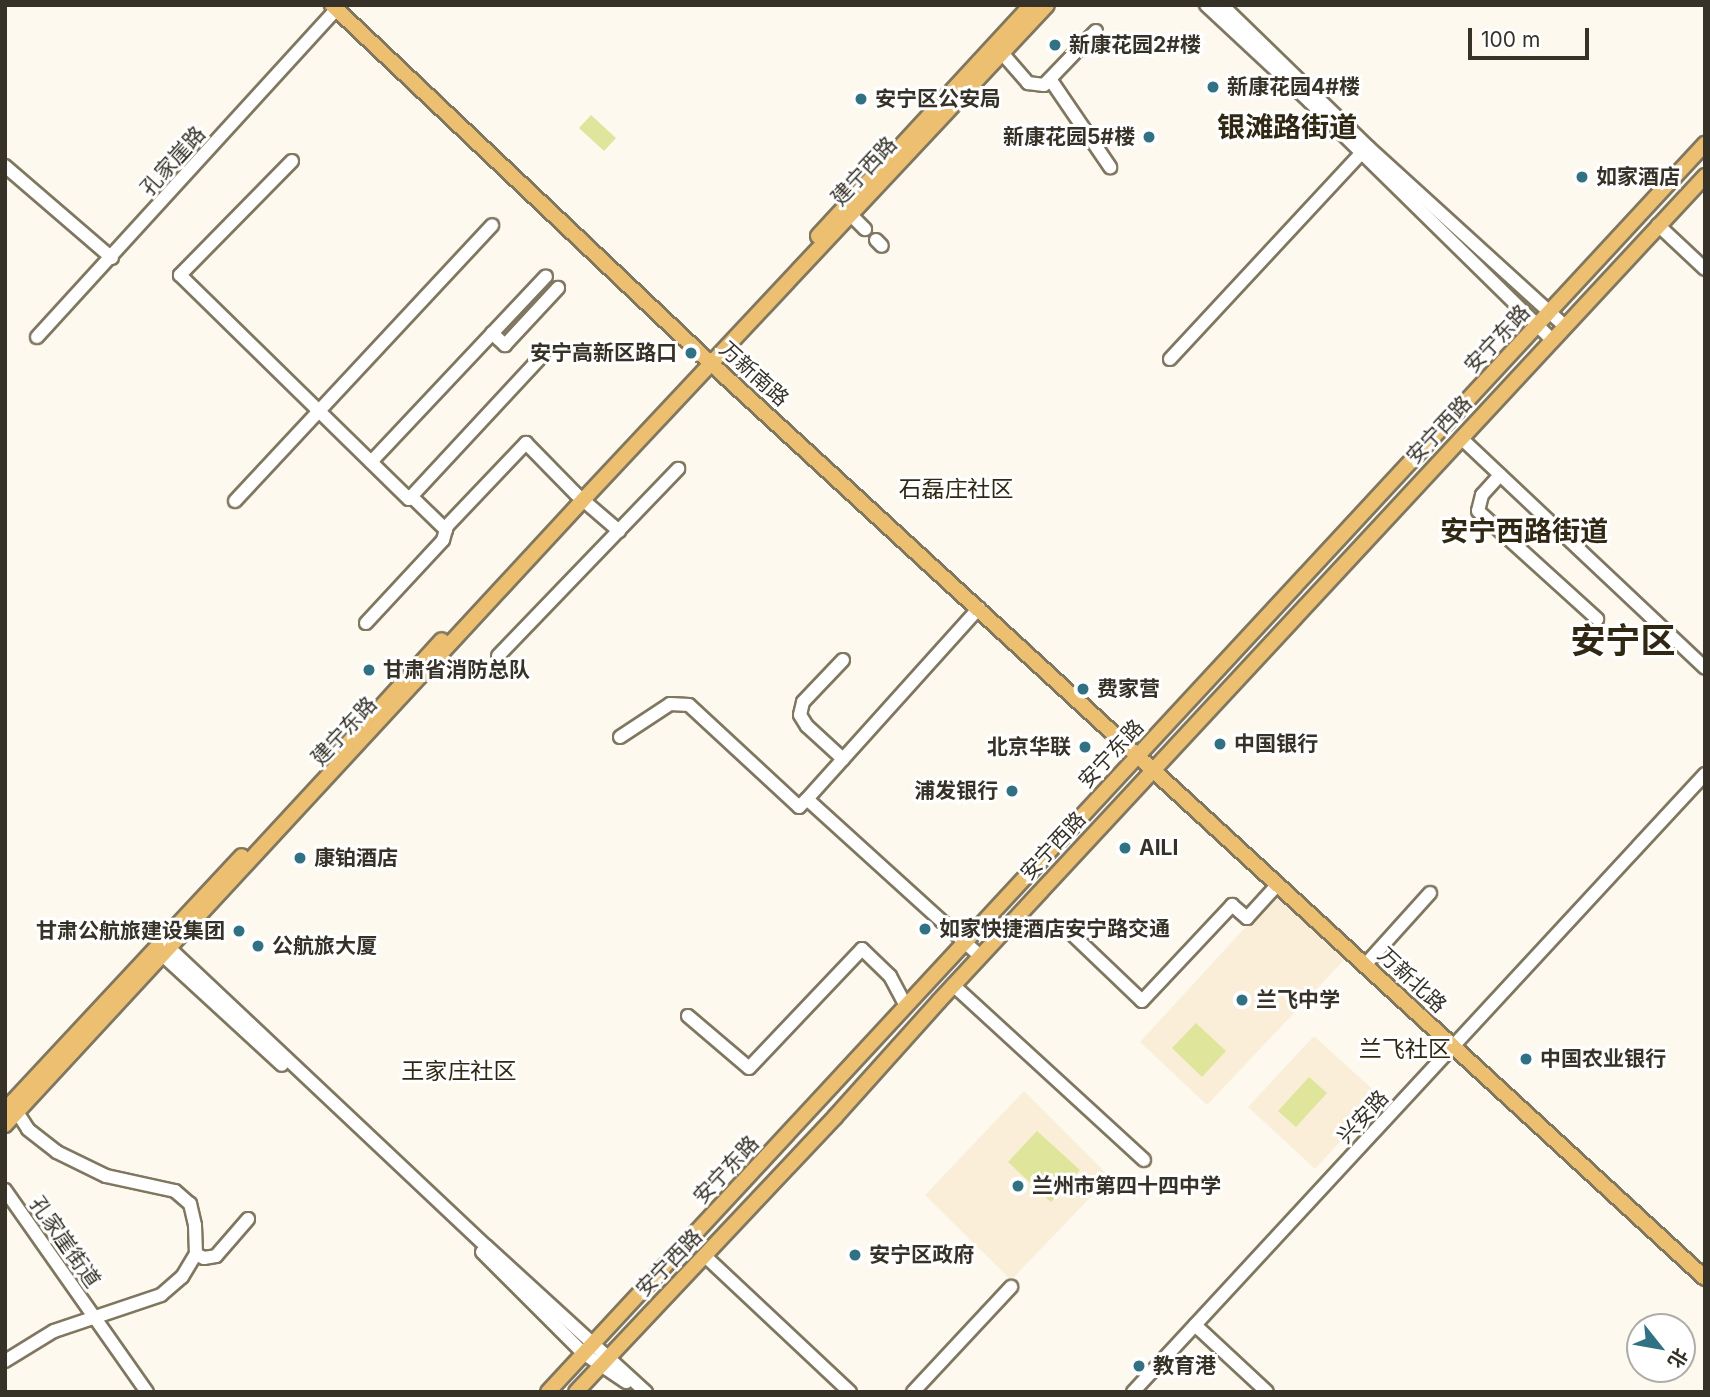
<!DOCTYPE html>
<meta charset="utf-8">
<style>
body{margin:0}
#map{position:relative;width:1710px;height:1397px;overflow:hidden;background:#fdf9ef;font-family:Inter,"Noto Sans SC",sans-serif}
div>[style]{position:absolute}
.education>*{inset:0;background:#faeed9}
.green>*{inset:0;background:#dfe59a}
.roads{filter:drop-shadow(2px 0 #807760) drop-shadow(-2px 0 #807760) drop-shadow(0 2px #807760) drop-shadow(0 -2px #807760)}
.minor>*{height:12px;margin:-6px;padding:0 6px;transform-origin:6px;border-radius:6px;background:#fff}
.major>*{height:14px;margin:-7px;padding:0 7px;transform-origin:7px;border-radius:7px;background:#edbf71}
.dots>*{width:19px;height:19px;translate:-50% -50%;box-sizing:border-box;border:4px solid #fff;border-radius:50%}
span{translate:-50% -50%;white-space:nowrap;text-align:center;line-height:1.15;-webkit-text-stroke:6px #fff;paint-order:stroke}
.poi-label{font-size:21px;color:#363228;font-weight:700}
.left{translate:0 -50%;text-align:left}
.right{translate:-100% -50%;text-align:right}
.street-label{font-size:21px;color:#363228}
.neighbourhood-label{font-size:23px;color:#312814}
.district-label{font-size:28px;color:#312814;font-weight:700}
.town-label{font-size:35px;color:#312814;font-weight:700}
.frame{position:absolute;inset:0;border:7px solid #363228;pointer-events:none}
.north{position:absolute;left:1626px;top:1313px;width:70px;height:70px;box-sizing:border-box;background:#fff;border:2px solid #afada9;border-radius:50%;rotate:121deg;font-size:19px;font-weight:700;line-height:28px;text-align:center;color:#363228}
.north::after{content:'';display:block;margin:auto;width:24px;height:32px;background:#307184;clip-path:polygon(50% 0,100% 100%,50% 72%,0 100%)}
.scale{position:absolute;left:1468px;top:28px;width:121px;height:32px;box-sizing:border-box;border:4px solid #363228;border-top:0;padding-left:9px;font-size:21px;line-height:24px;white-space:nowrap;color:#363228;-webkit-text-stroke:5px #fff;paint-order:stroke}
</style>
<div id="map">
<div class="education">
<div style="clip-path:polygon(1275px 895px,1345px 959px,1207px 1105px,1140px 1042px)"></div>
<div style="clip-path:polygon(1314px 1036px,1381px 1097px,1315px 1169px,1248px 1107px)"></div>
<div style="clip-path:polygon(1024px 1091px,1110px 1177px,1011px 1280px,925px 1195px)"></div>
</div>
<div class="green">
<div style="clip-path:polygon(591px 115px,616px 138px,604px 151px,579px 128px)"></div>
<div style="clip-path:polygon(1196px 1023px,1226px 1051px,1202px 1077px,1172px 1048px)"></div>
<div style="clip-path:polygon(1309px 1077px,1327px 1093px,1296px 1127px,1278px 1111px)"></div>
<div style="clip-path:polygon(1037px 1131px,1080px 1170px,1051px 1202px,1008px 1162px)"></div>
</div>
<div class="roads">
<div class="minor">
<div style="left:1206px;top:5px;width:142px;rotate:43deg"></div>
<div style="left:1310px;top:102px;width:339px;rotate:44.5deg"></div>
<div style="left:1222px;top:5px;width:204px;rotate:44.2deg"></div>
<div style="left:1368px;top:147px;width:266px;rotate:42.3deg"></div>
<div style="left:1002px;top:53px;width:40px;rotate:49deg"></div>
<div style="left:1028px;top:83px;width:16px;rotate:7deg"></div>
<div style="left:1044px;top:85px;width:75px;rotate:-46.1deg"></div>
<div style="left:1050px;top:79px;width:107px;rotate:55.7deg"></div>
<div style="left:292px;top:161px;width:160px;rotate:134.5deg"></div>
<div style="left:180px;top:275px;width:320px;rotate:44.4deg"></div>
<div style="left:409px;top:499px;width:197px;rotate:-47.1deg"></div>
<div style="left:5px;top:166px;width:141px;rotate:40.7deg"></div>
<div style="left:851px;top:215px;width:20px;rotate:45deg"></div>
<div style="left:1658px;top:225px;width:64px;rotate:43.1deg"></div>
<div style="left:876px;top:240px;width:8px;rotate:45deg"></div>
<div style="left:492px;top:333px;width:18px;rotate:43deg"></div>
<div style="left:505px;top:345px;width:78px;rotate:-47.1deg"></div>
<div style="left:37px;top:337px;width:443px;rotate:-47.6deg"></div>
<div style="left:1170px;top:359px;width:287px;rotate:-47.1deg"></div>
<div style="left:1461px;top:438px;width:335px;rotate:43.3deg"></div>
<div style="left:371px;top:462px;width:255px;rotate:-46.7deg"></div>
<div style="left:1500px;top:475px;width:27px;rotate:132deg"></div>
<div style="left:1482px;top:495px;width:16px;rotate:104deg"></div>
<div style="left:1478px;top:511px;width:161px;rotate:42.2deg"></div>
<div style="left:411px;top:496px;width:49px;rotate:44.2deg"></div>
<div style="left:235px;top:501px;width:377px;rotate:-47deg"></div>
<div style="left:979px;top:608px;width:257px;rotate:132deg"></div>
<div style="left:807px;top:799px;width:234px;rotate:42.2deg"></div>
<div style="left:366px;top:623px;width:113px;rotate:-47.1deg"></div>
<div style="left:443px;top:540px;width:15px;rotate:-74deg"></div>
<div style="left:447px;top:526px;width:115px;rotate:-46.4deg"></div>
<div style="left:526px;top:443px;width:71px;rotate:45.6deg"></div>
<div style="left:576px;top:494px;width:57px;rotate:40.7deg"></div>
<div style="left:498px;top:656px;width:260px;rotate:-46.1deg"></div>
<div style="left:843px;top:660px;width:58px;rotate:133.6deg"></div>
<div style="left:803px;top:702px;width:13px;rotate:103deg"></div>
<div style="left:800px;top:715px;width:13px;rotate:58deg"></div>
<div style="left:807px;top:726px;width:49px;rotate:42.5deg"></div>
<div style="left:620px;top:737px;width:60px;rotate:-33.4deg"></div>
<div style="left:670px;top:704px;width:19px;rotate:3deg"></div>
<div style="left:689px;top:705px;width:150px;rotate:42.8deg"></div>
<div style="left:799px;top:807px;width:11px;rotate:-45deg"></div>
<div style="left:1074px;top:936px;width:94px;rotate:43.7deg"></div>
<div style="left:1142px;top:1001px;width:132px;rotate:-46.8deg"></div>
<div style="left:1232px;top:905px;width:20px;rotate:41deg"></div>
<div style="left:1247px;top:918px;width:46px;rotate:-47.6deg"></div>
<div style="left:162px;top:941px;width:445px;rotate:43.3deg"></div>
<div style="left:486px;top:1246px;width:217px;rotate:42.4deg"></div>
<div style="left:156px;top:949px;width:171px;rotate:42.6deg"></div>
<div style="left:1365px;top:965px;width:97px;rotate:-47.9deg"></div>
<div style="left:953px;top:985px;width:259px;rotate:42.5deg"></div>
<div style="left:688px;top:1016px;width:80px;rotate:40.4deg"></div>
<div style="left:749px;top:1068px;width:164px;rotate:-46.5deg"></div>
<div style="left:862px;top:949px;width:39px;rotate:44deg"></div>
<div style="left:890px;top:976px;width:34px;rotate:62deg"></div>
<div style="left:5px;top:1190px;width:247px;rotate:54.9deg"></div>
<div style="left:482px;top:1252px;width:143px;rotate:45deg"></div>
<div style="left:583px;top:1353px;width:52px;rotate:34deg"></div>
<div style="left:196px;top:1254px;width:9px;rotate:27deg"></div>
<div style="left:204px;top:1258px;width:12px;rotate:-9deg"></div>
<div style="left:216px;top:1256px;width:49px;rotate:-49.1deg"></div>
<div style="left:705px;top:1256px;width:199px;rotate:43.2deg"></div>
<div style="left:1195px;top:1325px;width:98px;rotate:42.9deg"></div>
<div style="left:5px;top:1361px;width:57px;rotate:-31.5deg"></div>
<div style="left:54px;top:1331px;width:113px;rotate:-18.6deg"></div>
<div style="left:161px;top:1295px;width:28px;rotate:-41deg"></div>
<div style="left:182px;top:1277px;width:27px;rotate:-59deg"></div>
<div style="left:196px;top:1254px;width:29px;rotate:-92deg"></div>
<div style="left:195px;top:1225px;width:22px;rotate:-103deg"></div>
<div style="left:190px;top:1204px;width:20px;rotate:-139deg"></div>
<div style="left:175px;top:1191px;width:71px;rotate:-167.7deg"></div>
<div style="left:106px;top:1176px;width:55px;rotate:-153.9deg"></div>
<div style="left:57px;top:1152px;width:37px;rotate:-142deg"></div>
<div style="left:28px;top:1129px;width:20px;rotate:-123deg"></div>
<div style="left:913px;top:1392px;width:144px;rotate:-47deg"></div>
<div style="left:1133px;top:1392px;width:842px;rotate:-47.21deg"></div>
</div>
<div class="major">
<div style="left:332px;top:5px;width:512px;rotate:43.42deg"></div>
<div style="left:704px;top:357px;width:1360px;rotate:42.62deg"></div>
<div style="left:818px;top:236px;width:314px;rotate:-47.3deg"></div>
<div style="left:340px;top:752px;width:151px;rotate:-47.7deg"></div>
<div style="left:5px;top:1110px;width:347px;rotate:-47deg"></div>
<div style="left:5px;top:1125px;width:851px;rotate:-47.24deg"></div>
<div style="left:583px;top:500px;width:678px;rotate:-46.85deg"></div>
<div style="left:548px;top:1392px;width:1702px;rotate:-47.17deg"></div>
<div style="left:576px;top:1392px;width:378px;rotate:-46.7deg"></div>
<div style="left:835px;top:1117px;width:156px;rotate:-48.1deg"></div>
<div style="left:939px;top:1001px;width:1126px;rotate:-47.12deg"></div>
</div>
</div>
<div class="dots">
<div style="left:1055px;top:45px;background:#307184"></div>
<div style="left:1213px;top:87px;background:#307184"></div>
<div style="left:861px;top:99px;background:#307184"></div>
<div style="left:1149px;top:137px;background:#307184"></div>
<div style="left:1582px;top:177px;background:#307184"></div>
<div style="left:691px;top:353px;background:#307184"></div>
<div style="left:369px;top:670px;background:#307184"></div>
<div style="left:1083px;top:689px;background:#307184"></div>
<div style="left:1220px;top:744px;background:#307184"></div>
<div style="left:1085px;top:747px;background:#307184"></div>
<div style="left:1012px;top:791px;background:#307184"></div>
<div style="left:1125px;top:848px;background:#307184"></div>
<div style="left:300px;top:858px;background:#307184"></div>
<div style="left:925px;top:929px;background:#307184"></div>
<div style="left:239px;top:931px;background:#307184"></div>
<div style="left:258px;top:946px;background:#307184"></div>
<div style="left:1242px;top:1000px;background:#307184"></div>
<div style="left:1526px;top:1059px;background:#307184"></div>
<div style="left:1018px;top:1186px;background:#307184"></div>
<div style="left:855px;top:1255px;background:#307184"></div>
<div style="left:1139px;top:1366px;background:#307184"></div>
</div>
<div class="poi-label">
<span class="left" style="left:1069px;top:45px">新康花园2#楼</span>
<span class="left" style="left:1227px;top:87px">新康花园4#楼</span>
<span class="left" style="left:875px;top:99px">安宁区公安局</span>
<span class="right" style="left:1135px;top:137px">新康花园5#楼</span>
<span class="left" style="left:1596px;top:177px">如家酒店</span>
<span class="right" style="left:677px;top:353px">安宁高新区路口</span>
<span class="left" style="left:383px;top:670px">甘肃省消防总队</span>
<span class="left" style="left:1097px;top:689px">费家营</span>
<span class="left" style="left:1234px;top:744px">中国银行</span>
<span class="right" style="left:1071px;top:747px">北京华联</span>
<span class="right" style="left:998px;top:791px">浦发银行</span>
<span class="left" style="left:1139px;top:848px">AILI</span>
<span class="left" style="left:314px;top:858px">康铂酒店</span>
<span class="left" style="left:939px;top:929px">如家快捷酒店安宁路交通</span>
<span class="right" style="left:225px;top:931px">甘肃公航旅建设集团</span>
<span class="left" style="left:272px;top:946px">公航旅大厦</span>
<span class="left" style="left:1256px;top:1000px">兰飞中学</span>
<span class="left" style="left:1540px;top:1059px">中国农业银行</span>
<span class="left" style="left:1032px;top:1186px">兰州市第四十四中学</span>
<span class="left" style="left:869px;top:1255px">安宁区政府</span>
<span class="left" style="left:1153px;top:1366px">教育港</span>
</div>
<div class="street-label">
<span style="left:173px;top:161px;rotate:-48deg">孔家崖路</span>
<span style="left:864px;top:171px;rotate:-47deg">建宁西路</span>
<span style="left:1497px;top:339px;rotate:-47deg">安宁东路</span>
<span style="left:754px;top:374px;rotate:42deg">万新南路</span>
<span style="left:1439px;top:430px;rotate:-47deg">安宁西路</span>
<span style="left:344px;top:731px;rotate:-47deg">建宁东路</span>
<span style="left:1111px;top:754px;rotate:-47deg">安宁东路</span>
<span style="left:1053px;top:846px;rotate:-47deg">安宁西路</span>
<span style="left:1412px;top:980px;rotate:43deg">万新北路</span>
<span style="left:1363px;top:1117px;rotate:-47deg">兴安路</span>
<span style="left:726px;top:1170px;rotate:-47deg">安宁东路</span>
<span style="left:65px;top:1242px;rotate:55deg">孔家崖街道</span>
<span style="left:669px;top:1263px;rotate:-46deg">安宁西路</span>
</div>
<div class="neighbourhood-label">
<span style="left:956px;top:489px">石磊庄社区</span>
<span style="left:1405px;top:1049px">兰飞社区</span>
<span style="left:459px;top:1071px">王家庄社区</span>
</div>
<div class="district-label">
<span style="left:1287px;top:127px">银滩路街道</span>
<span style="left:1524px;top:531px">安宁西路街道</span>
</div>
<div class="town-label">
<span style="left:1623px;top:640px">安宁区</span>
</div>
<div class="frame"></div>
<div class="north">北</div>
<div class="scale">100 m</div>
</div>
